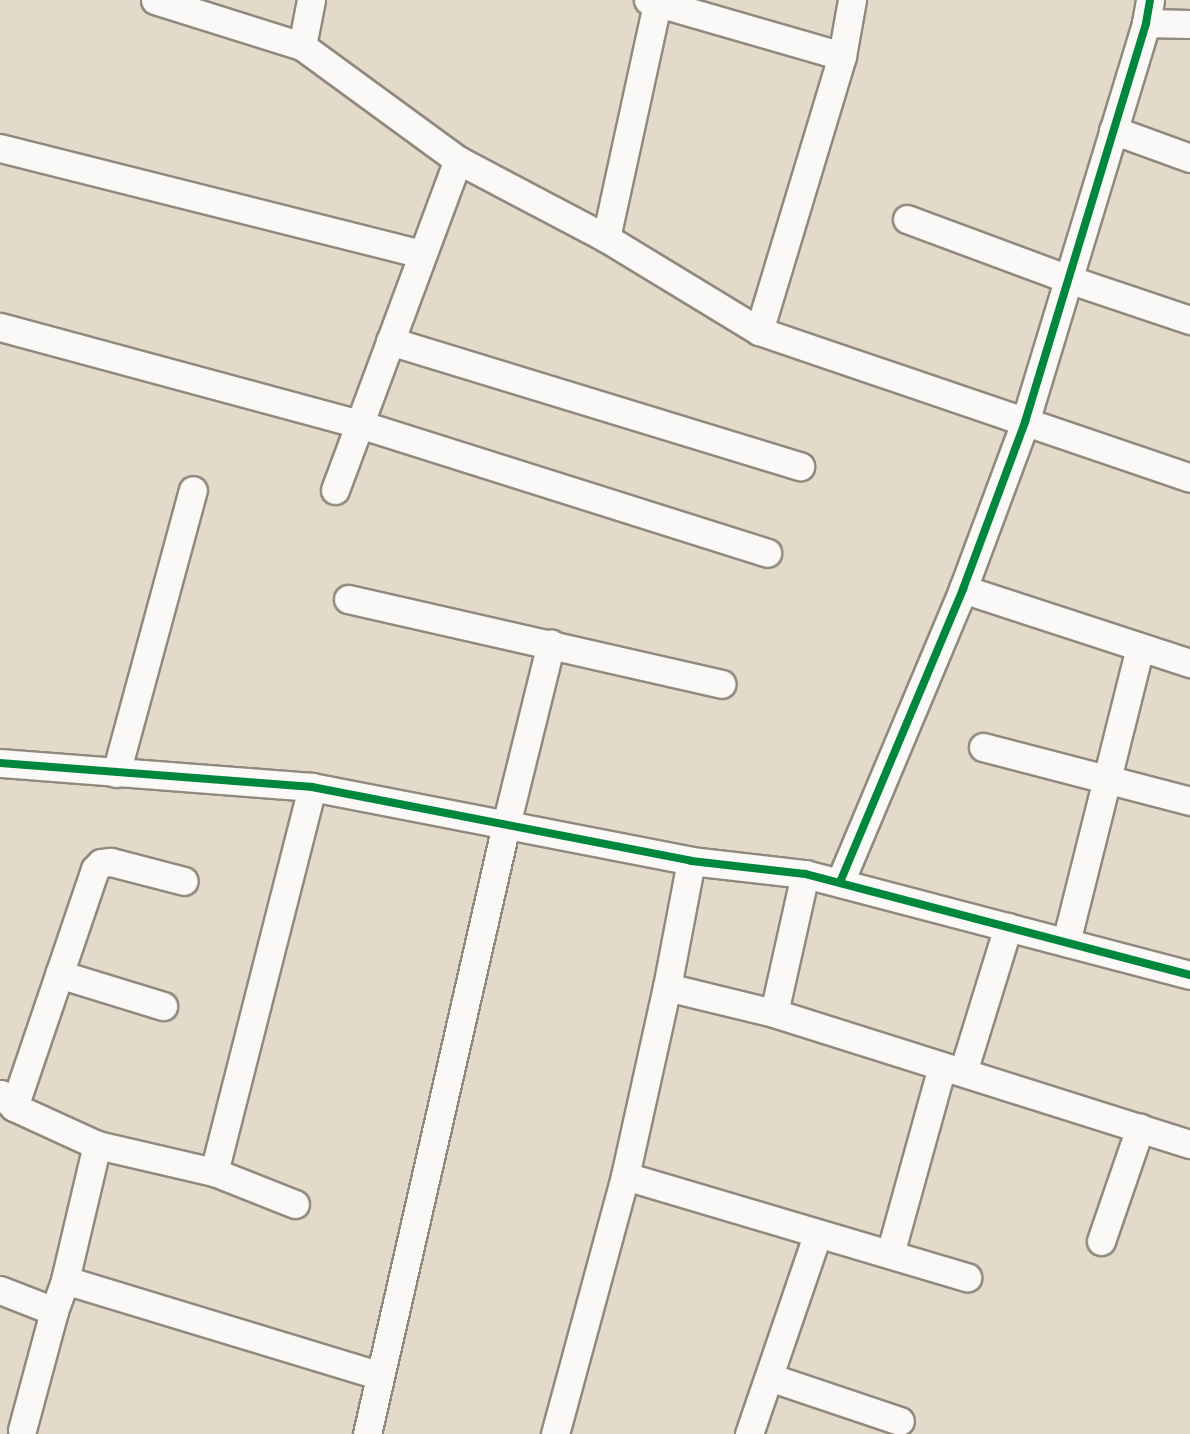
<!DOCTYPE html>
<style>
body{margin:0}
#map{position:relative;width:1190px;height:1434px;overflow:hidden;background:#e4dac9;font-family:"IM FELL DW Pica",serif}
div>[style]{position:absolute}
.roads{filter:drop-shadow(2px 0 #90897e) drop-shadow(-2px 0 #90897e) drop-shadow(0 2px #90897e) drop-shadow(0 -2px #90897e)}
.street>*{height:27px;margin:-13.5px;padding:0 13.5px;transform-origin:13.5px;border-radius:13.5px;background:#fbf9f7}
.cycleway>*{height:8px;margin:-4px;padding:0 4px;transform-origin:4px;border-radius:4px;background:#00873e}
span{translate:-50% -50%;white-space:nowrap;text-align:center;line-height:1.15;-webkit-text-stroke:6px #f7f3e8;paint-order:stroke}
</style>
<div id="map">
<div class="roads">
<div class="street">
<div style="left:155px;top:0;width:154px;rotate:17.4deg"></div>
<div style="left:302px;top:46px;width:47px;rotate:-78.9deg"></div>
<div style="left:648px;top:0;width:202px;rotate:16.1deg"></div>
<div style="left:1146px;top:23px;width:44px;rotate:1.3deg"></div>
<div style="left:302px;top:46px;width:193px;rotate:36.2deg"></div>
<div style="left:458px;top:160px;width:167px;rotate:27.8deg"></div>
<div style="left:606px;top:238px;width:179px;rotate:31.3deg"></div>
<div style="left:759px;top:331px;width:287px;rotate:-73.2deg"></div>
<div style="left:842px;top:56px;width:57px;rotate:-79.9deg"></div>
<div style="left:1113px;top:130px;width:82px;rotate:20deg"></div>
<div style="left:0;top:148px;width:435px;rotate:14.1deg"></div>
<div style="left:907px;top:219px;width:172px;rotate:20.4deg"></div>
<div style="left:1068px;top:279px;width:129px;rotate:18.6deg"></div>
<div style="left:606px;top:238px;width:244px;rotate:-77.7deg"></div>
<div style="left:0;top:327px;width:372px;rotate:15.1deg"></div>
<div style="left:359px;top:424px;width:428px;rotate:17.5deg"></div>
<div style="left:759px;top:331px;width:455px;rotate:18.8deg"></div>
<div style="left:390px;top:341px;width:429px;rotate:17deg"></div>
<div style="left:335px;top:490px;width:352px;rotate:-69.6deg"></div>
<div style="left:963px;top:589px;width:239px;rotate:18.1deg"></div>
<div style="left:348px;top:599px;width:383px;rotate:12.8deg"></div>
<div style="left:983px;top:747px;width:214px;rotate:14.6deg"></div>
<div style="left:0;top:763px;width:313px;rotate:4.4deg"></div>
<div style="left:312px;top:787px;width:386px;rotate:11deg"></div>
<div style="left:691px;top:861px;width:115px;rotate:6.5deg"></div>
<div style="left:805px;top:874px;width:398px;rotate:14.7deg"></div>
<div style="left:116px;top:773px;width:293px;rotate:-74.8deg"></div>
<div style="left:805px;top:874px;width:142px;rotate:102.6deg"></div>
<div style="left:774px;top:1013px;width:436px;rotate:17.5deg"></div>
<div style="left:840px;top:882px;width:318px;rotate:-67.2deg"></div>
<div style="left:963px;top:589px;width:178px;rotate:-69.6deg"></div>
<div style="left:1025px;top:422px;width:417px;rotate:-73.1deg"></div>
<div style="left:1146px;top:23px;width:23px;rotate:-80deg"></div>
<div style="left:1066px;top:942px;width:303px;rotate:-75.9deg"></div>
<div style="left:59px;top:974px;width:109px;rotate:17.1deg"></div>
<div style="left:667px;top:987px;width:110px;rotate:13.7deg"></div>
<div style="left:963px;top:1072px;width:152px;rotate:-72.8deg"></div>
<div style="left:1px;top:1094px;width:18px;rotate:45deg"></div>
<div style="left:14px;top:1107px;width:91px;rotate:24.6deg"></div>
<div style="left:14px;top:1107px;width:251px;rotate:-71.2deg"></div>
<div style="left:95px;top:869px;width:8px;rotate:-45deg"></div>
<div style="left:101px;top:863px;width:10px;rotate:-6deg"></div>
<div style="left:111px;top:862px;width:75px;rotate:14.6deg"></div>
<div style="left:214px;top:1172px;width:87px;rotate:21.6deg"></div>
<div style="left:625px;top:1176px;width:357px;rotate:16.5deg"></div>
<div style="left:1101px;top:1241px;width:120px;rotate:-71deg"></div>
<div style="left:890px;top:1254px;width:194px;rotate:-74.5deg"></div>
<div style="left:65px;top:1280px;width:329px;rotate:16.9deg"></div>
<div style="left:0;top:1290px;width:58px;rotate:21.3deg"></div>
<div style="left:769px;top:1377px;width:138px;rotate:18.6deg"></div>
<div style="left:22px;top:1430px;width:123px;rotate:-74.9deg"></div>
<div style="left:54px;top:1311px;width:33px;rotate:-70deg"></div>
<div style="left:65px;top:1280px;width:139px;rotate:-76.7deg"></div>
<div style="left:97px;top:1145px;width:120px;rotate:13deg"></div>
<div style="left:214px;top:1172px;width:397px;rotate:-75.7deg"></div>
<div style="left:367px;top:1434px;width:625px;rotate:-77.14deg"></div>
<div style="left:506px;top:825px;width:187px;rotate:-76.1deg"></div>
<div style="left:555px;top:1434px;width:267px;rotate:-74.8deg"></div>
<div style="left:625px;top:1176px;width:194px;rotate:-77.5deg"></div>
<div style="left:667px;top:987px;width:128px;rotate:-79.2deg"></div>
<div style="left:749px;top:1434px;width:210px;rotate:-71.1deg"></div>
</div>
</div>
<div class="cycleway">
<div style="left:0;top:763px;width:313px;rotate:4.4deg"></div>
<div style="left:312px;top:787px;width:386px;rotate:11deg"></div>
<div style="left:691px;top:861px;width:115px;rotate:6.5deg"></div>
<div style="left:805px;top:874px;width:398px;rotate:14.7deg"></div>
<div style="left:840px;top:882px;width:318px;rotate:-67.2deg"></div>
<div style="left:963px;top:589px;width:178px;rotate:-69.6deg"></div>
<div style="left:1025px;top:422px;width:417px;rotate:-73.1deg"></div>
<div style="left:1146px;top:23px;width:23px;rotate:-80deg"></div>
</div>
</div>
